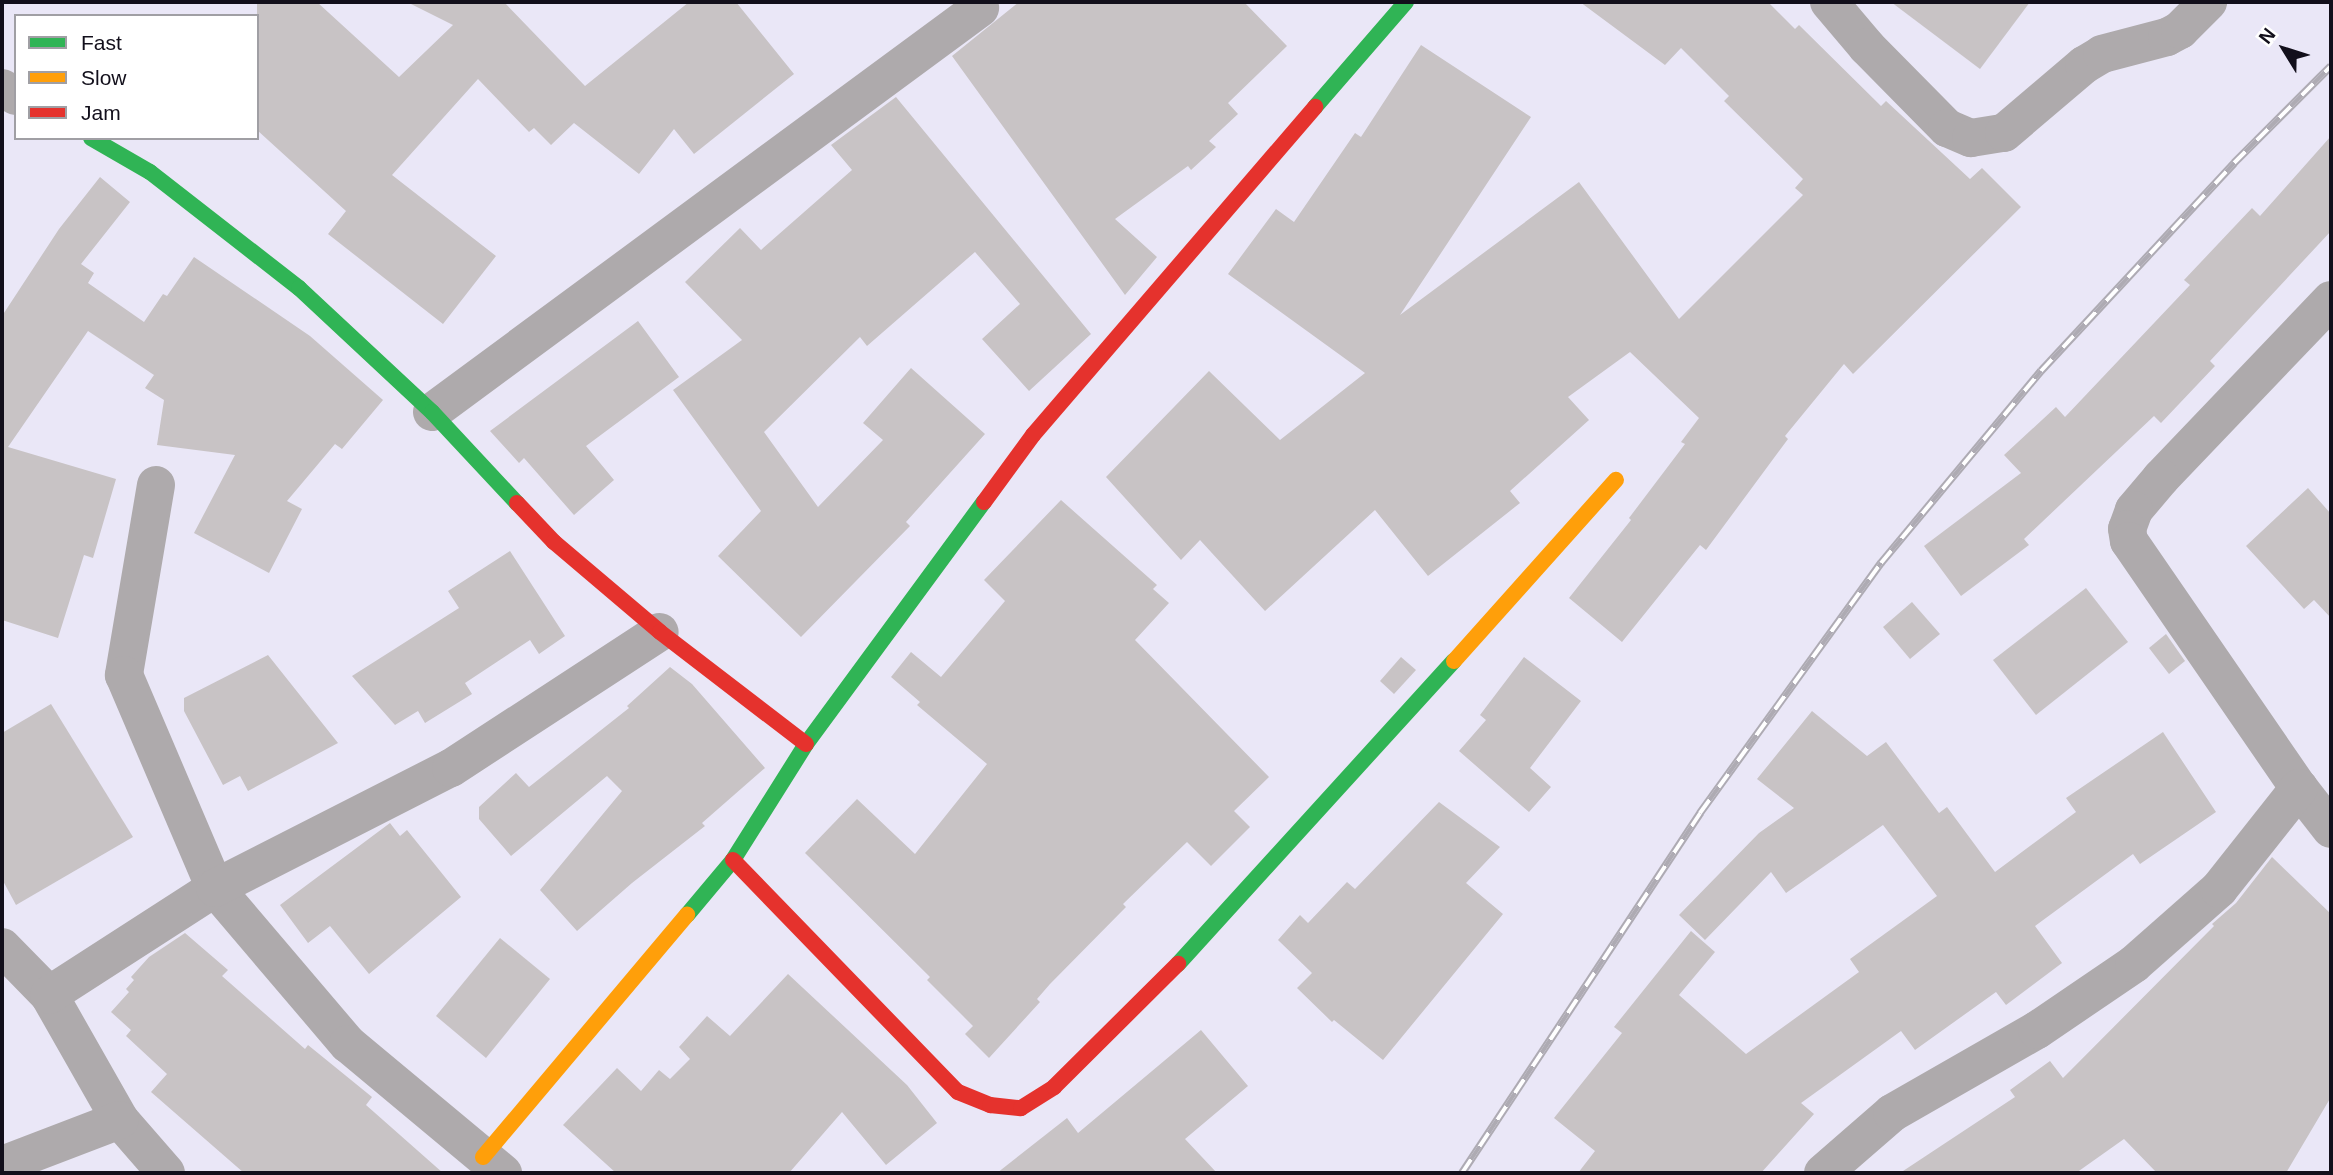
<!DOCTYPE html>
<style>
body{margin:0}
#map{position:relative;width:2333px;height:1175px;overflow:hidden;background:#eae7f7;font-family:Helvetica,sans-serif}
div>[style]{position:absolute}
.building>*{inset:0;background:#c8c3c5}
.street>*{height:38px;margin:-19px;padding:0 19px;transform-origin:19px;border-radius:19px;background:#aeaaac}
.fast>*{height:16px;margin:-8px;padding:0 8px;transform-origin:8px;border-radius:8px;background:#30b455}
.slow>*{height:16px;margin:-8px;padding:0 8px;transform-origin:8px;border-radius:8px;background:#ff9f0a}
.jam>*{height:16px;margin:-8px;padding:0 8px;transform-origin:8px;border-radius:8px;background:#e5322d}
.rail>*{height:8px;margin-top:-4px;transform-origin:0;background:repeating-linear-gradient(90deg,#fff 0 16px,#aeabb3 0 32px);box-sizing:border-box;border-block:2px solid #aeabb3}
span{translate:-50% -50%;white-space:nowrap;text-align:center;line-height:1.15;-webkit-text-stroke:6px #fff;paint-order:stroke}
.frame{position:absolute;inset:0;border:4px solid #120f1b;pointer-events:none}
.legend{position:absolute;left:14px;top:14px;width:245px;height:126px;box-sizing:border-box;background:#fff;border:2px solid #a09fa4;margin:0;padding:9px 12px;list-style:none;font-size:21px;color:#120f1b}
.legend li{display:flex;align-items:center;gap:14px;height:35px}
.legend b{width:35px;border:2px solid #a09fa4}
.north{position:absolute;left:2249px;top:14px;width:70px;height:70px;-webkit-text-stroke:5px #fff;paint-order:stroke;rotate:308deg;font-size:19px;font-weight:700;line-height:28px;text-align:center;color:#120f1b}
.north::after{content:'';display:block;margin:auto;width:24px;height:32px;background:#120f1b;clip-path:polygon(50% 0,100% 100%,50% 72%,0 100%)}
</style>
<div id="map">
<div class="building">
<div style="clip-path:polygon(257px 2px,317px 2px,399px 77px,453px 25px,407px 2px,504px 2px,585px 86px,689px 2px,736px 2px,794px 74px,694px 154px,674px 129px,639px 174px,574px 123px,551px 145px,534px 128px,529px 132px,478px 79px,392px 175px,496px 256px,443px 324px,328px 234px,346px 211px,257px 130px)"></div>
<div style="clip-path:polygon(1019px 2px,1244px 2px,1287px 46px,1228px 103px,1238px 114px,1209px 141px,1216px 147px,1191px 170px,1188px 166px,1115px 219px,1157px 257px,1125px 295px,952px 56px)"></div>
<div style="clip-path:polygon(1580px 2px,1768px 2px,1795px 29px,1799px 25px,1881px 106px,1886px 101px,1970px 179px,1982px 168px,2021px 207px,1853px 374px,1844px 364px,1785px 436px,1788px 439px,1706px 550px,1700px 545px,1622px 642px,1569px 598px,1631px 520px,1629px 518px,1685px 444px,1681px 442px,1699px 418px,1630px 352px,1568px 397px,1589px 420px,1510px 491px,1520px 503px,1428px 576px,1375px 510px,1265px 611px,1200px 540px,1181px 560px,1106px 477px,1209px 371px,1280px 440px,1365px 373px,1228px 274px,1276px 209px,1294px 222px,1355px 133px,1361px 137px,1421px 45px,1531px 117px,1400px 315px,1579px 182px,1679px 319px,1803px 195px,1795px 188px,1803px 179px,1724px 101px,1729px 96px,1681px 48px,1665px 65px)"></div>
<div style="clip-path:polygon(1891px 2px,2030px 2px,1980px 69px)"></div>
<div style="clip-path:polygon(896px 97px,1091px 334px,1029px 391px,982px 339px,1020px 304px,975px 252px,867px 346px,860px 337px,764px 432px,818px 507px,883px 440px,863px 423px,911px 368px,985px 434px,906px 522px,910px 526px,801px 637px,718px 556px,761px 511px,673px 390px,742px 340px,685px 282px,740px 228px,761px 250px,852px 170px,831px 145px)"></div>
<div style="clip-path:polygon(2331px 136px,2331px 231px,2210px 361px,2215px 366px,2161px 423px,2154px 416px,2024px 539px,2029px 545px,1961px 596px,1924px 546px,2021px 473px,2004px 455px,2056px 407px,2065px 417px,2190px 285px,2184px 280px,2252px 208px,2260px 216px)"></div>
<div style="clip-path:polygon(100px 177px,130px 202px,81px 264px,94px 273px,88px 283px,144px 322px,163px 294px,167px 296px,194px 257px,310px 336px,383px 400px,342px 449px,335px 444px,287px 501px,302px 509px,269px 573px,194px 533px,235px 455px,157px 445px,164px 400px,145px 388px,154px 375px,88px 331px,8px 447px,116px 479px,93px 558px,84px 555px,58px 638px,2px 620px,2px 316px,59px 229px)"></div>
<div style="clip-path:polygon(638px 321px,679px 377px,586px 446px,614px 480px,574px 515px,524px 458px,519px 463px,490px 431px)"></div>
<div style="clip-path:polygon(2308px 488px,2331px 514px,2331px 618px,2314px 600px,2304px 609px,2246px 546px)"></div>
<div style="clip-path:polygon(1061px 500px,1157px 585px,1153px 589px,1169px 603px,1135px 640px,1269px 777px,1234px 811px,1250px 827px,1211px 866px,1187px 842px,1123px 904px,1126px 907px,1050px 984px,1037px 999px,1040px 1002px,989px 1058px,965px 1034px,973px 1026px,927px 980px,930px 977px,805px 853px,857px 799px,915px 854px,987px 764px,917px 705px,920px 702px,891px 677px,911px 652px,941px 677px,1005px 601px,984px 580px)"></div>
<div style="clip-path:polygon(510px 551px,565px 636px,539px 654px,530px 640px,465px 683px,472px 694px,425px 723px,418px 711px,395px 725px,352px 676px,459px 608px,448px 591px)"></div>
<div style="clip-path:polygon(2086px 588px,2128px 642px,2036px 715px,1993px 660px)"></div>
<div style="clip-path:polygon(1912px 602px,1940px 634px,1910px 659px,1883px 627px)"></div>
<div style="clip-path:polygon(2166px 634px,2185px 661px,2169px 674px,2149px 648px)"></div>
<div style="clip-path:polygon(268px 655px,338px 743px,248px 791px,240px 776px,223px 785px,184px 711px,184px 698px)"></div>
<div style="clip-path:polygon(1401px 657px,1416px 670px,1394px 694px,1380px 681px)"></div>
<div style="clip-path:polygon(1524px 657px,1581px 701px,1530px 768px,1551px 787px,1529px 812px,1459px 751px,1486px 720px,1480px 715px)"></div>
<div style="clip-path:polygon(670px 667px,692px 684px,765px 768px,702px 823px,705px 826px,632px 883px,577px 931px,540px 890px,622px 791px,607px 776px,511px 856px,479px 819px,479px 807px,516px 773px,529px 787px,629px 708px,627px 706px)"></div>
<div style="clip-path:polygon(51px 704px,133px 837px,16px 905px,2px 879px,2px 733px)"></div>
<div style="clip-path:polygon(1812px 711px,1867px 756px,1886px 742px,1939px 813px,1947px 807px,1995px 872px,2076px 812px,2066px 798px,2163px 732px,2216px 812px,2140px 864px,2133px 854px,2035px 926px,2062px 963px,2006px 1005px,1996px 992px,1915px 1050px,1901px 1031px,1801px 1103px,1814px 1114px,1761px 1173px,1578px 1173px,1595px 1151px,1554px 1118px,1622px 1033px,1614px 1027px,1691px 931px,1715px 952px,1679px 995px,1746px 1054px,1859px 972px,1850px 959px,1937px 896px,1883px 825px,1786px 893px,1771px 872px,1705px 940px,1679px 915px,1759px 833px,1794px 808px,1757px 779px)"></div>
<div style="clip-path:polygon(1439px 802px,1500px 847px,1466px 883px,1503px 914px,1383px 1060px,1334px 1020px,1332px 1022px,1297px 988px,1312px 973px,1278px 940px,1300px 915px,1308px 923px,1347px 882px,1355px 889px)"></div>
<div style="clip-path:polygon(390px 823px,400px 836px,407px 830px,461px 897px,369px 974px,330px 926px,308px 943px,280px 905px)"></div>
<div style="clip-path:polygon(2272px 857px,2331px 914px,2331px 1097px,2286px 1173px,2157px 1173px,2124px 1139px,2076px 1173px,1900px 1173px,2015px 1097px,2010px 1090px,2050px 1061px,2063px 1078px,2214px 926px,2212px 924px,2236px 903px)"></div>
<div style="clip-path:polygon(185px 933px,228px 970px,222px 976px,305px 1049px,308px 1045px,372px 1097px,366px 1105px,443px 1173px,244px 1173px,151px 1092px,167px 1074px,126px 1036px,131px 1030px,111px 1012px,129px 992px,126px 989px,134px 980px,131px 977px,149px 957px)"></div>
<div style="clip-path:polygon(500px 938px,550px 979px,486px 1058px,436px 1016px)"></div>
<div style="clip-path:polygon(788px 974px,907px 1085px,937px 1123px,886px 1165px,842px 1112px,789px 1173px,616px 1173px,563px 1125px,617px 1068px,641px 1091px,659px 1070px,670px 1079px,690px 1059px,679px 1047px,707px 1016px,730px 1036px)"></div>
<div style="clip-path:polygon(1201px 1030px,1248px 1086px,1185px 1139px,1217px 1173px,997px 1173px,1067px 1118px,1078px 1133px)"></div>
</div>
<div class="street">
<div style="left:1829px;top:2px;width:59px;rotate:49.8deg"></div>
<div style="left:1867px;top:47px;width:114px;rotate:45.4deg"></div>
<div style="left:1947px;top:128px;width:26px;rotate:23deg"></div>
<div style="left:1971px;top:138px;width:33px;rotate:-9deg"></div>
<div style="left:2004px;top:133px;width:105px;rotate:-40.4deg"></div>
<div style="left:2084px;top:65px;width:21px;rotate:-31deg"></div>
<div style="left:2102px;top:54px;width:67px;rotate:-14.7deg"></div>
<div style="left:2167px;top:37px;width:15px;rotate:-28deg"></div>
<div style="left:2180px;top:30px;width:40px;rotate:-45deg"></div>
<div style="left:2px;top:88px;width:16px;rotate:30deg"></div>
<div style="left:2331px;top:300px;width:246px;rotate:133.7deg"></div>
<div style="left:2161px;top:478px;width:42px;rotate:130.2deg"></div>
<div style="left:2134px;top:510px;width:20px;rotate:110deg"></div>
<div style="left:2127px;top:529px;width:12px;rotate:81deg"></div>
<div style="left:2129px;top:541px;width:300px;rotate:55.5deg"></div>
<div style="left:2299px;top:788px;width:52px;rotate:52deg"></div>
<div style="left:432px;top:412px;width:681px;rotate:-36.4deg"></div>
<div style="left:156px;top:485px;width:193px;rotate:99.6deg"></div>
<div style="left:124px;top:675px;width:232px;rotate:66.9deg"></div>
<div style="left:215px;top:888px;width:205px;rotate:49.6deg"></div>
<div style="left:348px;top:1044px;width:202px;rotate:39.8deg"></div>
<div style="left:2px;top:947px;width:67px;rotate:45.6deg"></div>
<div style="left:49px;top:995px;width:144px;rotate:60.4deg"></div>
<div style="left:120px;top:1120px;width:70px;rotate:49deg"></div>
<div style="left:49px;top:995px;width:197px;rotate:-32.8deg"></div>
<div style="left:215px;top:888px;width:265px;rotate:-27deg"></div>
<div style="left:451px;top:768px;width:249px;rotate:-33.1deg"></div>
<div style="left:2px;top:1165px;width:126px;rotate:-20.9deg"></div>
<div style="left:1823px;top:1173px;width:91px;rotate:-41deg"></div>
<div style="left:1892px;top:1113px;width:167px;rotate:-29.8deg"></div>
<div style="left:2037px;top:1030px;width:117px;rotate:-34.2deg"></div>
<div style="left:2134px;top:964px;width:113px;rotate:-41.4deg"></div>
<div style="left:2219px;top:889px;width:129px;rotate:-51.6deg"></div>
</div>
<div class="fast">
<div style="left:1315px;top:107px;width:139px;rotate:-49.1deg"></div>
<div style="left:91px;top:138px;width:68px;rotate:30deg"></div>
<div style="left:150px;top:172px;width:189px;rotate:37.9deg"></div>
<div style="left:299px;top:288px;width:182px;rotate:43deg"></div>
<div style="left:432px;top:412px;width:125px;rotate:47deg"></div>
<div style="left:687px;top:915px;width:72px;rotate:-50.1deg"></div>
<div style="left:733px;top:860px;width:137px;rotate:-57.8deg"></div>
<div style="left:806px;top:744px;width:300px;rotate:-53.7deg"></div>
<div style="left:1178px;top:964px;width:410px;rotate:-47.7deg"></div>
</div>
<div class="slow">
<div style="left:1454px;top:661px;width:243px;rotate:-48.2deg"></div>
<div style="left:483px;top:1157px;width:317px;rotate:-49.9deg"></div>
</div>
<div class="jam">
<div style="left:984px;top:502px;width:83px;rotate:-53.8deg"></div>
<div style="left:1033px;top:435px;width:433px;rotate:-49.3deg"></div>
<div style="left:517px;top:503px;width:54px;rotate:46.5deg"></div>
<div style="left:554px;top:542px;width:139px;rotate:40.3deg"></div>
<div style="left:660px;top:632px;width:184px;rotate:37.5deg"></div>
<div style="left:733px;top:860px;width:323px;rotate:45.9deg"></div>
<div style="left:958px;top:1092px;width:35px;rotate:22deg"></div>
<div style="left:990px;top:1105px;width:31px;rotate:6deg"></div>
<div style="left:1021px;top:1108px;width:39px;rotate:-32deg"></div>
<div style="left:1054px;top:1087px;width:175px;rotate:-44.8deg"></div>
</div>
<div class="rail">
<div style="left:1462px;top:1173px;width:432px;rotate:-56.5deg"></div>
<div style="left:1700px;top:813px;width:309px;rotate:-54.1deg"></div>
<div style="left:1881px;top:563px;width:250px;rotate:-50.2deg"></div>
<div style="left:2041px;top:371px;width:284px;rotate:-47.1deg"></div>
<div style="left:2234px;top:163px;width:137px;rotate:-45deg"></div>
</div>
<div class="frame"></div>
<ul class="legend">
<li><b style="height:9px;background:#30b455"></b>Fast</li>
<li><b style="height:9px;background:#ff9f0a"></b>Slow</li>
<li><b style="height:9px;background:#e5322d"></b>Jam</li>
</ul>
<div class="north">N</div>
</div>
